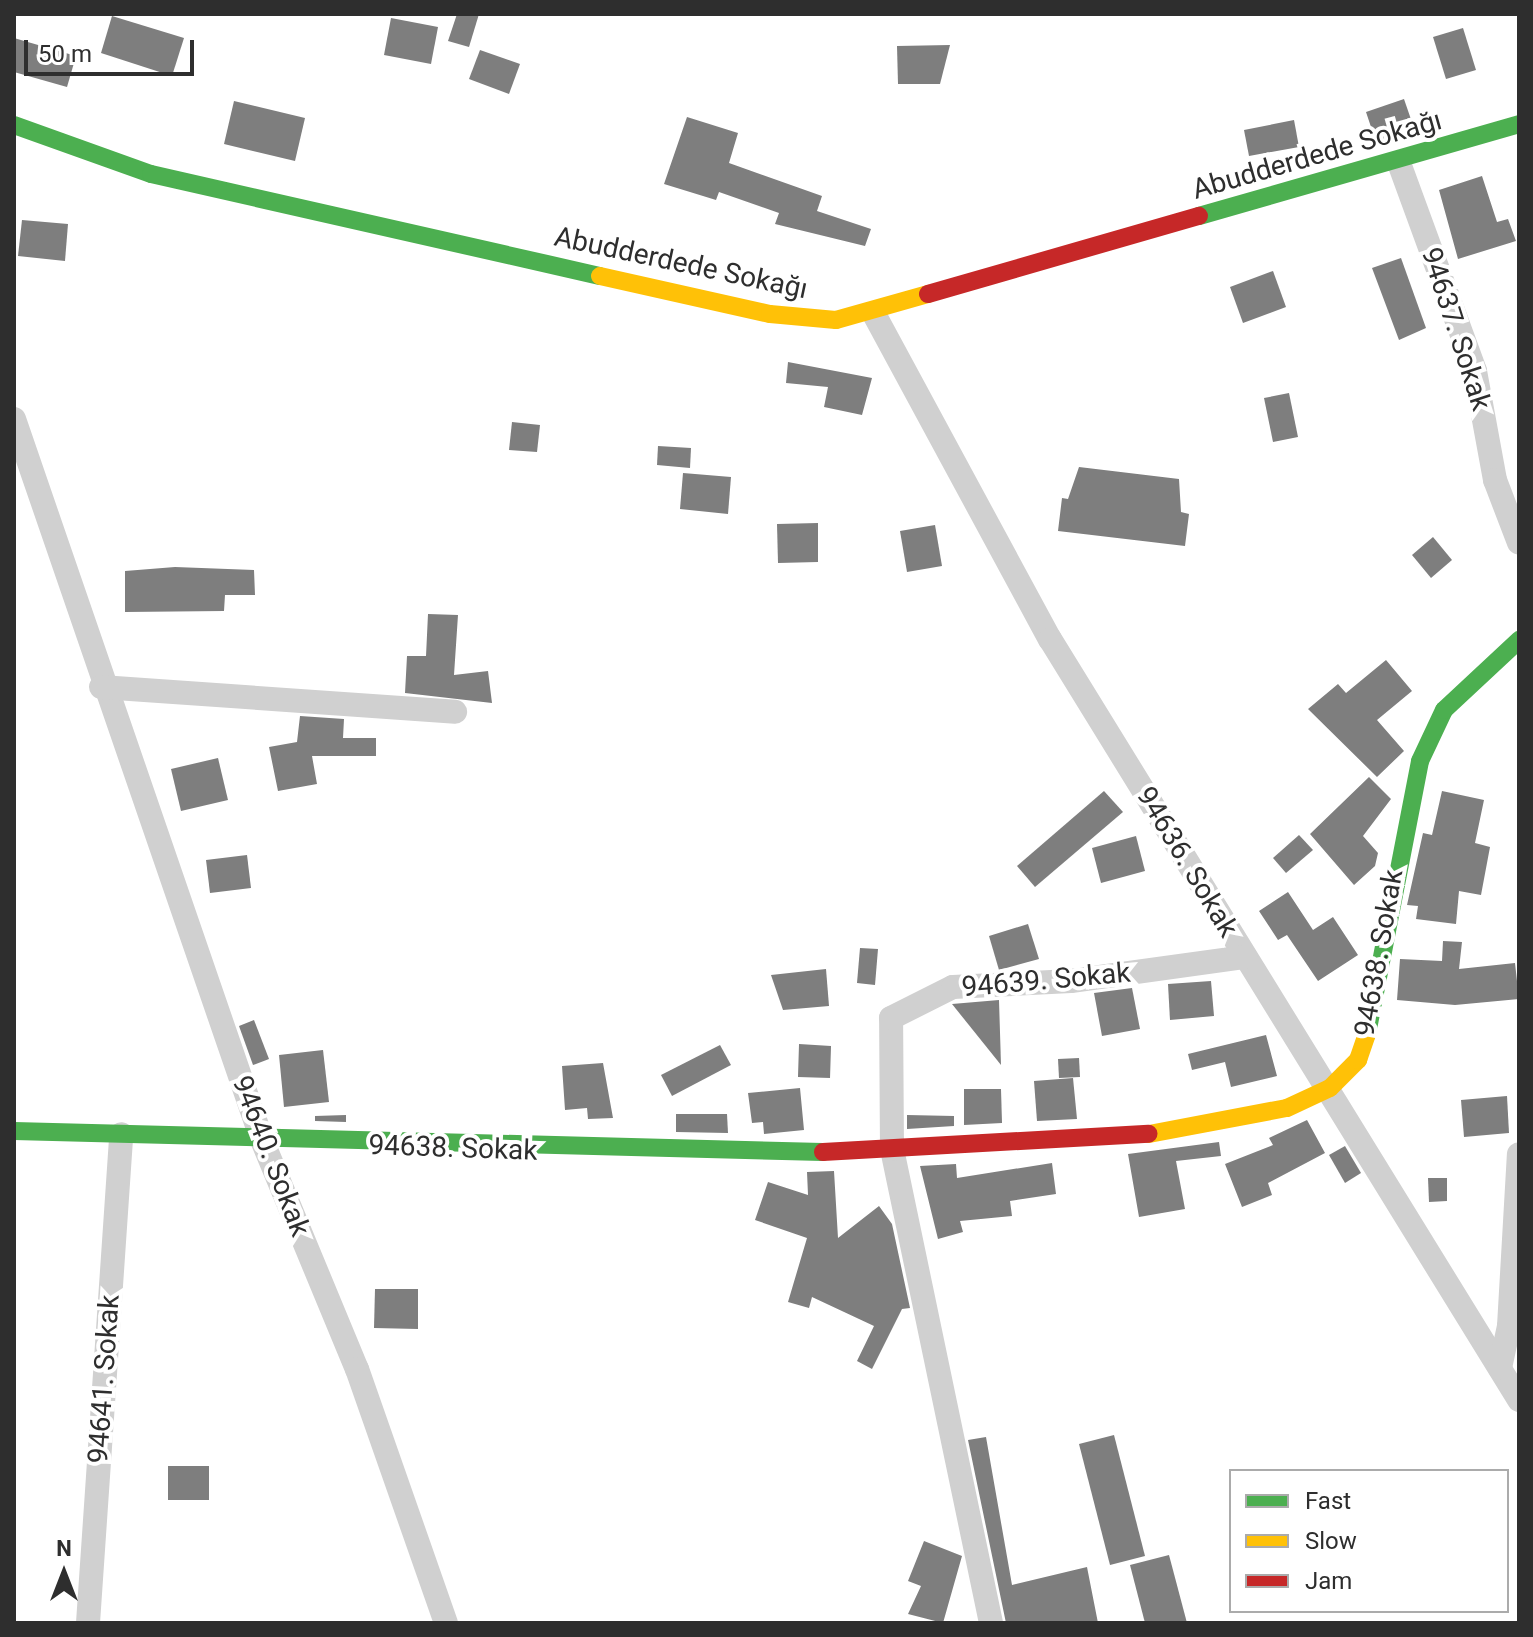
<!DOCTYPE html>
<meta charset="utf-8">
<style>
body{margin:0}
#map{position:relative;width:1533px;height:1637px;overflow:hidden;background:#fff;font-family:Roboto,sans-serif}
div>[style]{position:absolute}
.building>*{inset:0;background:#7e7e7e}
.street>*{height:24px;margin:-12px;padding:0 12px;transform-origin:12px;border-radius:12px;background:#d0d0d0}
.fast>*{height:18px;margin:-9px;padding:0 9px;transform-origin:9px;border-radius:9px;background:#4caf50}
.slow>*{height:18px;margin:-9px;padding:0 9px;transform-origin:9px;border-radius:9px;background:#ffc107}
.jam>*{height:18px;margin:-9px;padding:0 9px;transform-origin:9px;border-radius:9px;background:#c62828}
span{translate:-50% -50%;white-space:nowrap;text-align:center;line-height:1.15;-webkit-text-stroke:8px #fff;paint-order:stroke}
.street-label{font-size:28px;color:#2e2e2e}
.frame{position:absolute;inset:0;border:16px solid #2e2e2e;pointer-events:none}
.legend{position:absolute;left:1229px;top:1469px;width:280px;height:144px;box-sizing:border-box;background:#fff;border:2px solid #ababab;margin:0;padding:10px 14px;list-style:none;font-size:24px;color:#2e2e2e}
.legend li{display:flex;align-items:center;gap:16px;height:40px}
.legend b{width:40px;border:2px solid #ababab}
.north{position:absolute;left:24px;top:1533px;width:80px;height:80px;-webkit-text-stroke:6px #fff;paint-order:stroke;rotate:0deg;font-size:22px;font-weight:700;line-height:32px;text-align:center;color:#2e2e2e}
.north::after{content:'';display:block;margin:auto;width:28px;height:36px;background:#2e2e2e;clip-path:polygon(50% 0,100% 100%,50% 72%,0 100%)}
.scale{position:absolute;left:24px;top:40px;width:170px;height:36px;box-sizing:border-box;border:4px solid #2e2e2e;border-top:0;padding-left:10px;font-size:24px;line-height:28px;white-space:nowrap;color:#2e2e2e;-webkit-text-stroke:6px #fff;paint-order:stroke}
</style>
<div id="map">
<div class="building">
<div style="clip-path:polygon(457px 14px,479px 14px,469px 47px,448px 41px)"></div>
<div style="clip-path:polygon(112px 16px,184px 38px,172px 76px,101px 53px)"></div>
<div style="clip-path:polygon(391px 18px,438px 27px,431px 64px,384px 55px)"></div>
<div style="clip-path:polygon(1463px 28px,1476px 70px,1446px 79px,1433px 37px)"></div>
<div style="clip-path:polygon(14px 38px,76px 56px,67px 87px,14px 72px)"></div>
<div style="clip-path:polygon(950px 45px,940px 84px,898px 84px,897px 46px)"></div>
<div style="clip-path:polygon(480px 50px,520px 64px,509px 94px,469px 79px)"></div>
<div style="clip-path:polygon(1404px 99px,1416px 134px,1377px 145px,1366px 112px)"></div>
<div style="clip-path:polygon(234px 101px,305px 118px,295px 161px,224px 144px)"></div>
<div style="clip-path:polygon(687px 117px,738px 133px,729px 163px,822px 196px,817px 211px,871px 229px,865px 246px,775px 224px,779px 213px,719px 192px,716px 200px,664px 184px)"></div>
<div style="clip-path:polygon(1294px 120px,1299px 147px,1249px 156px,1244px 130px)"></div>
<div style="clip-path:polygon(1482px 176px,1497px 222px,1508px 219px,1516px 241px,1458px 259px,1439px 190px)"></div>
<div style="clip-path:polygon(22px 220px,68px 224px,65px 261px,18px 256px)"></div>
<div style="clip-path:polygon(1401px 258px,1426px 328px,1399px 340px,1372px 268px)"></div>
<div style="clip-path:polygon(1273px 271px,1286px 307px,1243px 323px,1230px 287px)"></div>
<div style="clip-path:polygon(788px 362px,872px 378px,862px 415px,824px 407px,828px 387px,786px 383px)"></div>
<div style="clip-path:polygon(1289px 393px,1298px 437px,1273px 442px,1264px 398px)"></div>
<div style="clip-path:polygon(512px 422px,540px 425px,537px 452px,509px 450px)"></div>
<div style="clip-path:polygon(658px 446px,691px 448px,690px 468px,657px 465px)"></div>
<div style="clip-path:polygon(1079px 467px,1179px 479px,1181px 512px,1189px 514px,1185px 546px,1058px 531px,1062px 498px,1068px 499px)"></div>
<div style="clip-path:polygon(683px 473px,731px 477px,728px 514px,680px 509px)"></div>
<div style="clip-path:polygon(818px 523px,818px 562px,778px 563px,777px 524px)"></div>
<div style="clip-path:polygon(935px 525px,942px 566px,907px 572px,900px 531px)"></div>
<div style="clip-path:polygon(1433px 537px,1452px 560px,1431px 578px,1412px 555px)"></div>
<div style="clip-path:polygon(175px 567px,254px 570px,255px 595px,225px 595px,224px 611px,125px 612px,125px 571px)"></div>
<div style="clip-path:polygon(428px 614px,458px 615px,454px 675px,488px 671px,492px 703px,405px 693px,407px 656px,426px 656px)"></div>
<div style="clip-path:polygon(1386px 660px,1412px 691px,1377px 720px,1404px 751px,1377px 777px,1308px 709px,1338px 684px,1346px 693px)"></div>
<div style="clip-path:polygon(300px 716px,344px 719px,343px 738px,376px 738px,376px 756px,312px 756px,317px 784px,278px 791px,269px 747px,297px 742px)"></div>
<div style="clip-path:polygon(218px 758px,228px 800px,181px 811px,171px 769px)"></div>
<div style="clip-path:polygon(1369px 777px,1391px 799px,1363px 836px,1378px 853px,1375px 866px,1354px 885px,1310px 834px)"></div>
<div style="clip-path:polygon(1104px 791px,1123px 812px,1035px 887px,1017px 866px)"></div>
<div style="clip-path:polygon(1442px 791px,1484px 800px,1475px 843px,1490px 847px,1481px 895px,1459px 891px,1456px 924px,1416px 919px,1418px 906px,1407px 905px,1423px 833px,1432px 835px)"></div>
<div style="clip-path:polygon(1299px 835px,1313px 850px,1286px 873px,1273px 858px)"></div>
<div style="clip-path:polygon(1136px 836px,1145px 871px,1101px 883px,1092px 848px)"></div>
<div style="clip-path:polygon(247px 855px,251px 888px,210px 893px,206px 860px)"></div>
<div style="clip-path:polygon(1288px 892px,1313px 930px,1333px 917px,1358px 955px,1318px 981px,1287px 935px,1278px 940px,1259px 911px)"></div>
<div style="clip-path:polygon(1028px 924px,1039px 959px,999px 970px,989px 936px)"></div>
<div style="clip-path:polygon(1443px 941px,1462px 942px,1459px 969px,1515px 963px,1519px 999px,1455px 1005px,1397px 1000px,1400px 959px,1442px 961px)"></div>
<div style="clip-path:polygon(860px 948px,878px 949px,875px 985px,857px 983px)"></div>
<div style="clip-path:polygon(826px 969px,829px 1006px,783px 1010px,771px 975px)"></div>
<div style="clip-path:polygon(1211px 981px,1214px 1016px,1170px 1020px,1168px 984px)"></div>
<div style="clip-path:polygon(1132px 988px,1140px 1029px,1102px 1036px,1094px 993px)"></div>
<div style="clip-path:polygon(999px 1000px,1001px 1065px,952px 1004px)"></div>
<div style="clip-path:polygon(254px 1020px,269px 1059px,253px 1065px,239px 1026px)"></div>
<div style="clip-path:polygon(1266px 1035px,1277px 1076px,1231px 1087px,1225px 1062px,1192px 1070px,1188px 1054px)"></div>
<div style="clip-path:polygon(799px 1044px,831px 1046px,830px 1078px,798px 1077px)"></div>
<div style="clip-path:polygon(720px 1045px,731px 1065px,672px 1096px,661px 1075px)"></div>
<div style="clip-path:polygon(323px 1050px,329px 1102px,284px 1107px,279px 1055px)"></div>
<div style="clip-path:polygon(1079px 1058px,1080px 1077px,1059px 1078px,1058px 1059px)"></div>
<div style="clip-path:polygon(603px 1063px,613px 1118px,588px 1119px,587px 1108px,565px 1110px,562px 1066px)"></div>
<div style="clip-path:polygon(1073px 1078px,1077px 1119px,1037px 1121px,1034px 1081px)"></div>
<div style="clip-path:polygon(800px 1088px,804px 1130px,764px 1134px,763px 1122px,752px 1123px,748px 1093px)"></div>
<div style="clip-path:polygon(964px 1089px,1001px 1089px,1002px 1123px,964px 1125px)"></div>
<div style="clip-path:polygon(1507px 1096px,1509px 1133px,1464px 1137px,1461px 1100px)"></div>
<div style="clip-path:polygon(676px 1114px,727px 1114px,728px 1133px,676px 1132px)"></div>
<div style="clip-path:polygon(346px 1115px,346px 1122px,315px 1121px,315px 1116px)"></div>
<div style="clip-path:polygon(907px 1115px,954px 1116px,954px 1126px,907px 1129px)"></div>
<div style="clip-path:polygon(1307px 1120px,1325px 1153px,1268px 1183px,1272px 1195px,1242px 1207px,1225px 1164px,1273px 1145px,1269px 1138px)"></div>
<div style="clip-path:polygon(1219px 1142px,1221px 1156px,1176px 1161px,1185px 1209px,1139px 1217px,1128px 1154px)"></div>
<div style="clip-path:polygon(1345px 1146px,1361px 1173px,1345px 1183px,1329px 1155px)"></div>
<div style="clip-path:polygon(1052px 1163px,1056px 1194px,1010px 1201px,1012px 1216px,960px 1221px,963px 1232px,938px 1239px,920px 1166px,956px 1164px,957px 1178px)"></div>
<div style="clip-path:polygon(834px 1171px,838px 1238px,879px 1206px,892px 1224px,910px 1308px,902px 1309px,872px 1369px,857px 1361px,874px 1326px,812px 1297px,809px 1308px,788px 1302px,807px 1238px,755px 1220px,768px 1182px,808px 1195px,807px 1172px)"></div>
<div style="clip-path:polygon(1428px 1178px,1447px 1178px,1447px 1201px,1429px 1202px)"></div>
<div style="clip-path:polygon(375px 1289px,418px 1289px,418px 1329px,374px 1328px)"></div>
<div style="clip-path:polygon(1114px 1435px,1145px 1556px,1110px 1565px,1079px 1444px)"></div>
<div style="clip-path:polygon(986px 1437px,1012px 1585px,1087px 1567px,1098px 1623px,1006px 1623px,968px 1440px)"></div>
<div style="clip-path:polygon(168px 1466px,209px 1466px,209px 1500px,168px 1500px)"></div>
<div style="clip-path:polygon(924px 1541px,962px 1556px,943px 1623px,908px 1614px,921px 1586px,908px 1581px)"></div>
<div style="clip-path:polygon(1169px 1555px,1187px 1623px,1145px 1623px,1130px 1565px)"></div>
</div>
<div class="street">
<div style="left:1399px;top:163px;width:221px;rotate:69.9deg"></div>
<div style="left:1475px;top:371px;width:111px;rotate:79.6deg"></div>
<div style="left:1495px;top:480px;width:67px;rotate:69.1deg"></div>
<div style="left:874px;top:314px;width:370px;rotate:61.6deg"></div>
<div style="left:1050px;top:639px;width:894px;rotate:58.35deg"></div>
<div style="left:14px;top:419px;width:762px;rotate:71.02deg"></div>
<div style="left:262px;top:1140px;width:248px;rotate:67.5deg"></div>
<div style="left:357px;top:1369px;width:269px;rotate:70.7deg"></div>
<div style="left:101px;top:687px;width:355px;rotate:4deg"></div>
<div style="left:1500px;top:1368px;width:43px;rotate:-77.9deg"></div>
<div style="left:1509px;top:1326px;width:172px;rotate:-86.7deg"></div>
<div style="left:88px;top:1623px;width:490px;rotate:-86.1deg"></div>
<div style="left:991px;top:1623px;width:484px;rotate:-101.8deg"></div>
<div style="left:892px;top:1149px;width:131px;rotate:-90.4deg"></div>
<div style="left:891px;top:1018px;width:69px;rotate:-26.6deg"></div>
<div style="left:953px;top:987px;width:118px;rotate:-2.9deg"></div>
<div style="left:1071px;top:981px;width:176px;rotate:-7.9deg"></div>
</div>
<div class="fast">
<div style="left:14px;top:125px;width:145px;rotate:19.7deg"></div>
<div style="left:151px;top:174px;width:460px;rotate:12.8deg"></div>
<div style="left:1199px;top:216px;width:333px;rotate:-16deg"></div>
<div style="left:1367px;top:1034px;width:278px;rotate:-79deg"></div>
<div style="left:1420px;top:761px;width:56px;rotate:-64.8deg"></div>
<div style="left:1444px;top:710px;width:103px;rotate:-43deg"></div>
<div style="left:14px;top:1131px;width:809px;rotate:1.49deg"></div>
</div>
<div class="slow">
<div style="left:600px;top:276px;width:174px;rotate:12.6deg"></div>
<div style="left:770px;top:314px;width:66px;rotate:5.2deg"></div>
<div style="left:836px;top:320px;width:96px;rotate:-15.8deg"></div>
<div style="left:1149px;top:1134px;width:140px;rotate:-10.7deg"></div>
<div style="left:1287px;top:1108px;width:47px;rotate:-24.9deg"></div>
<div style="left:1330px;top:1088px;width:40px;rotate:-45deg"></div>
<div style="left:1358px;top:1060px;width:28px;rotate:-71deg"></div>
</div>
<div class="jam">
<div style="left:928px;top:294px;width:282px;rotate:-16.1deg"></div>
<div style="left:823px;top:1152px;width:326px;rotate:-3.2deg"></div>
</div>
<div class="street-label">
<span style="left:1317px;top:155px;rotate:-16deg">Abudderdede Sokağı</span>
<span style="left:681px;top:263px;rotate:12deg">Abudderdede Sokağı</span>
<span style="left:1456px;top:329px;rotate:72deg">94637. Sokak</span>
<span style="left:1187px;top:862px;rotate:59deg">94636. Sokak</span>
<span style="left:1379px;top:953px;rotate:-80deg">94638. Sokak</span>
<span style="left:1046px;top:980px;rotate:-5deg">94639. Sokak</span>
<span style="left:453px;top:1148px;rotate:2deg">94638. Sokak</span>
<span style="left:271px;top:1156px;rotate:69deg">94640. Sokak</span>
<span style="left:104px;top:1379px;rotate:-86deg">94641. Sokak</span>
</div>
<div class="frame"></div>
<ul class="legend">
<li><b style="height:10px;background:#4caf50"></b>Fast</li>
<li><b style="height:10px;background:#ffc107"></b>Slow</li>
<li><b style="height:10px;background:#c62828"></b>Jam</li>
</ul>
<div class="north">N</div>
<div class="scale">50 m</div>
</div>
